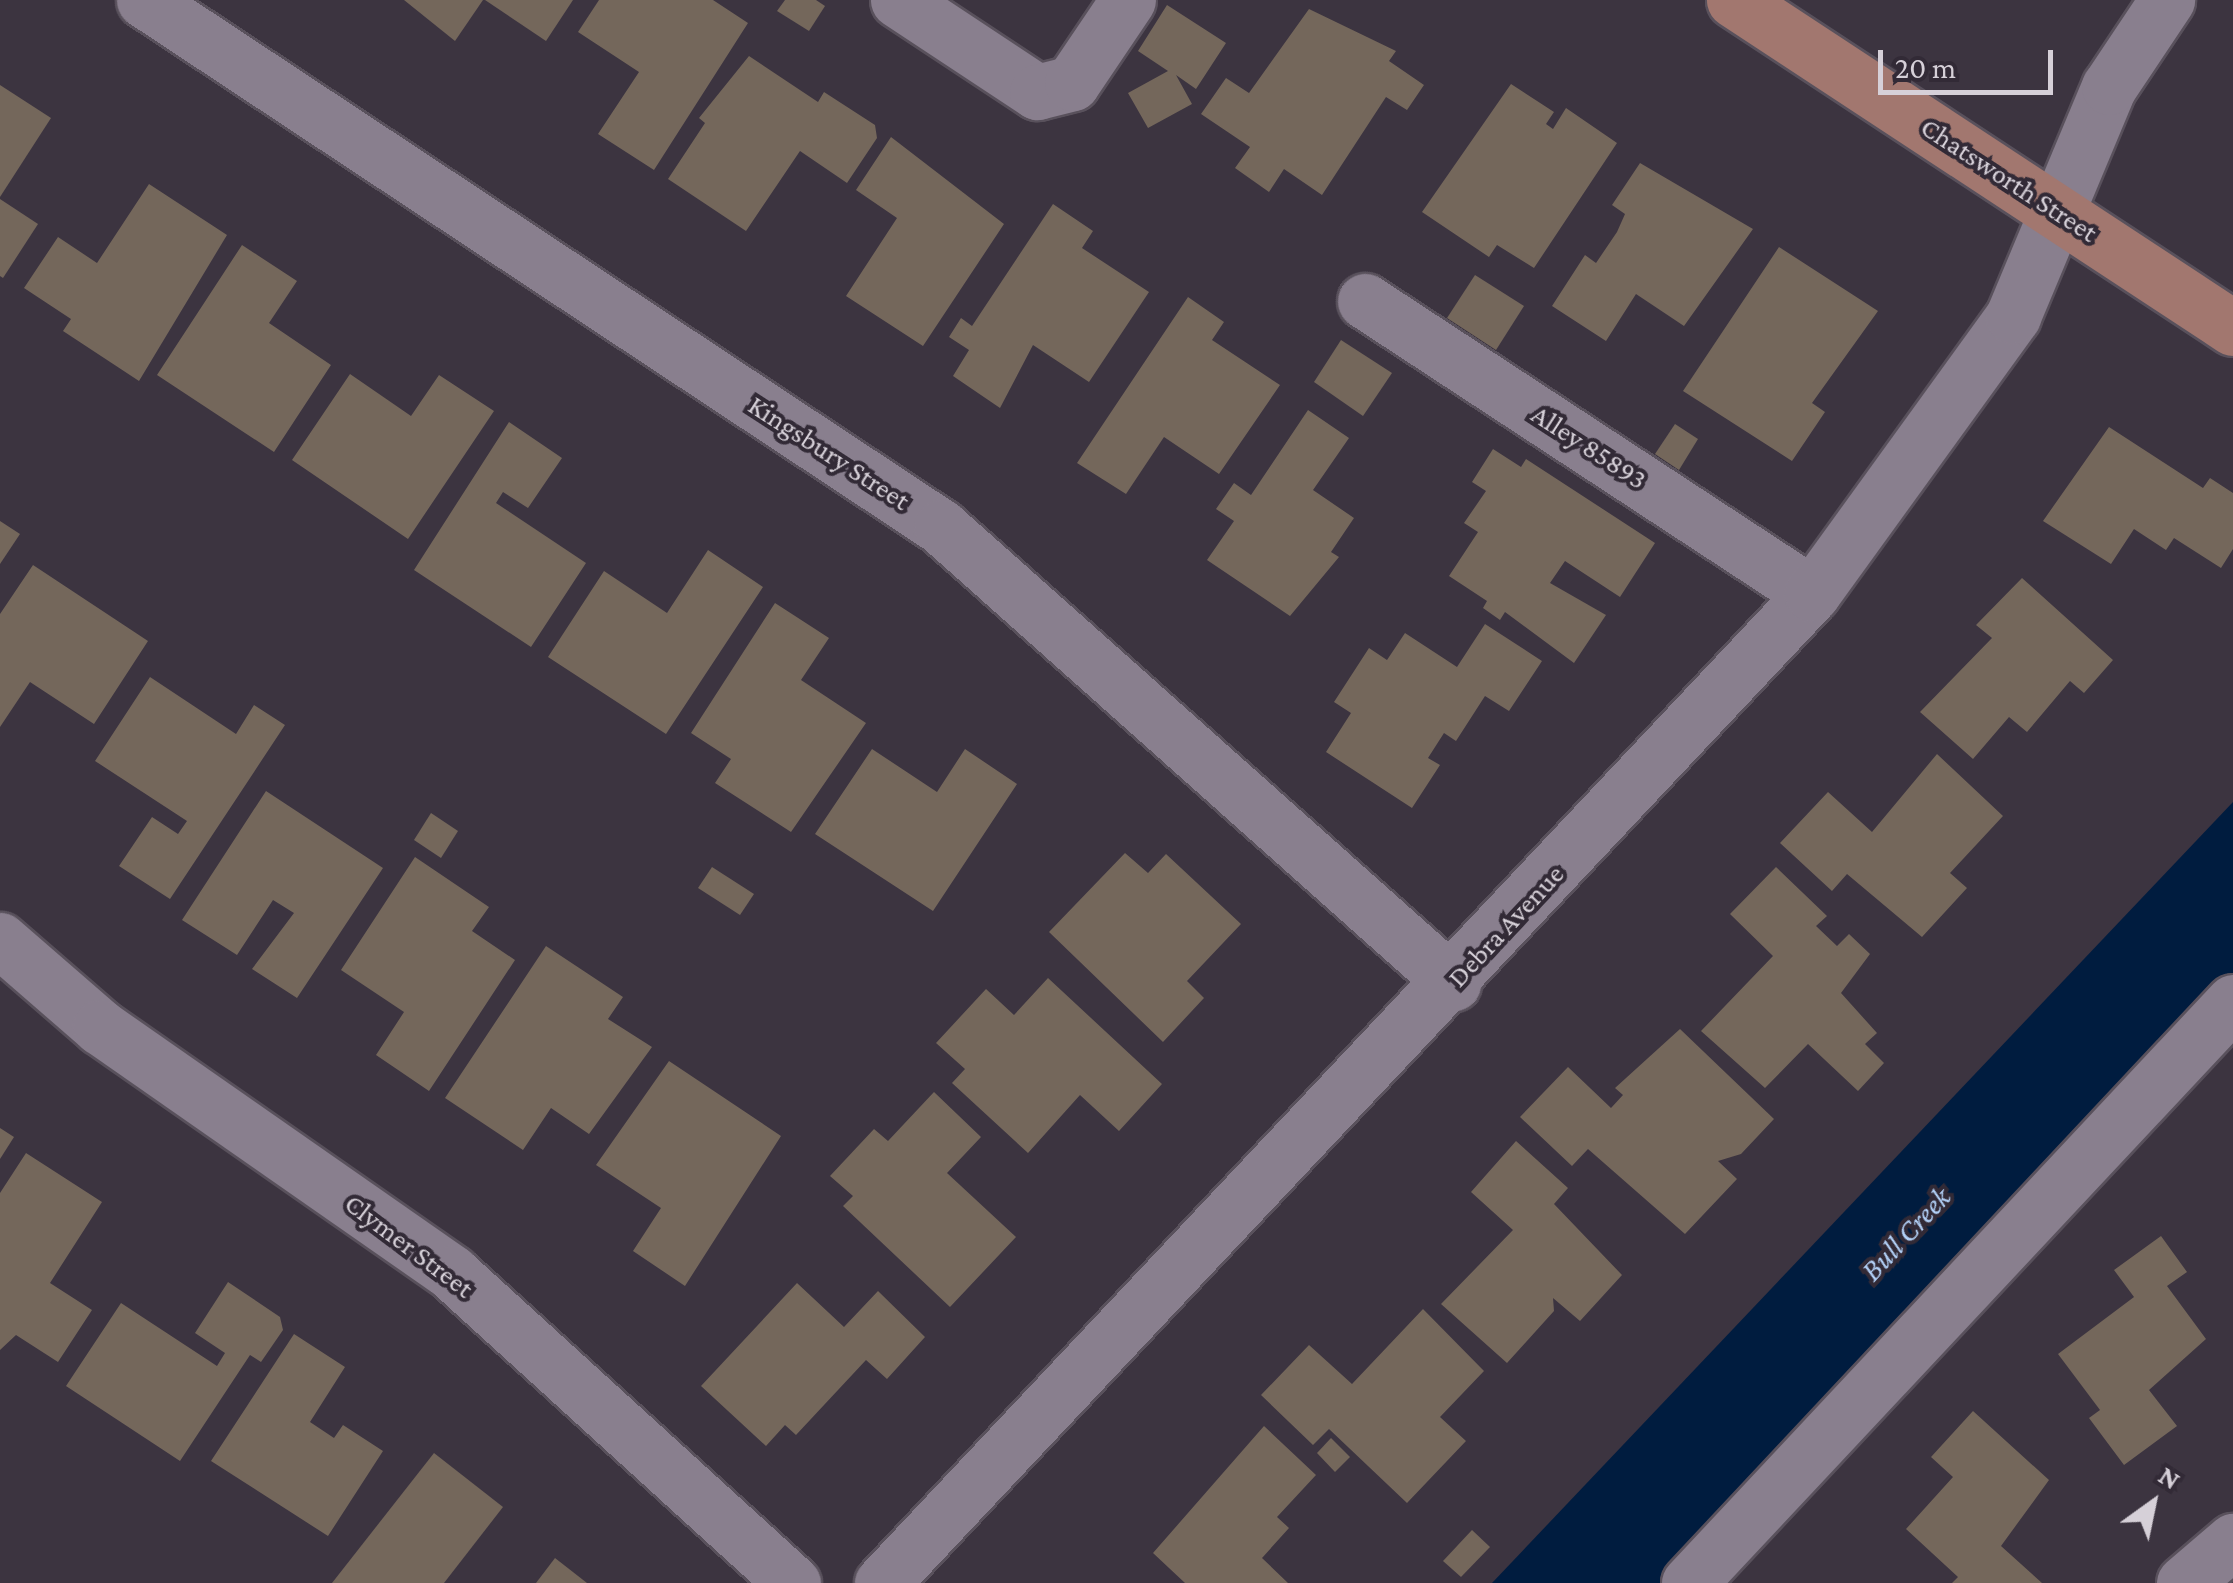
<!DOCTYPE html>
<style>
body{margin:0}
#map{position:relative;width:2233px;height:1583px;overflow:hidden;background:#3c3440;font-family:"Crimson Pro",serif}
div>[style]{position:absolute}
.water>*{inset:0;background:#001c3f}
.building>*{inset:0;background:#74675b}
.roads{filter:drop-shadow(2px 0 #59515c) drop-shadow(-2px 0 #59515c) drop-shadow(0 2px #59515c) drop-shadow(0 -2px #59515c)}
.minor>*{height:55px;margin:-27.5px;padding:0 27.5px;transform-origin:27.5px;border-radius:27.5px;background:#897f8e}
.major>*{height:55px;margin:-27.5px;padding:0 27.5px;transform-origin:27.5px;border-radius:27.5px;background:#a2776f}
span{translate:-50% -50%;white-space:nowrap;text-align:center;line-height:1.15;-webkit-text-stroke:8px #322a36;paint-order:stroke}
.street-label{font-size:28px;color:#d6d0d8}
.water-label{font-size:30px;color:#b2d0f7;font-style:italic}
.north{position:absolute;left:2103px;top:1453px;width:100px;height:100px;-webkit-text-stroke:8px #322a36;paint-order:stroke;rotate:33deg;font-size:28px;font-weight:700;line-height:40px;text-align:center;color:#d6d0d8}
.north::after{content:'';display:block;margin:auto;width:35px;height:45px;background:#d6d0d8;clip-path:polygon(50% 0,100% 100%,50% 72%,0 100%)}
.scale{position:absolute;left:1878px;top:50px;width:175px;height:45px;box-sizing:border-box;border:5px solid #d6d0d8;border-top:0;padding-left:12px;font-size:30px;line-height:35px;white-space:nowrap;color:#d6d0d8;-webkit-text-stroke:8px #322a36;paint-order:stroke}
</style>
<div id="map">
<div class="water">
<div style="clip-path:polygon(2233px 802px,2233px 979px,1666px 1583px,1492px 1583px)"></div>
</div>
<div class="building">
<div style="clip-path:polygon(404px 0,483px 0,455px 41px)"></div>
<div style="clip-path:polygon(485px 0,573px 0,546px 41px)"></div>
<div style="clip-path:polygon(599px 0,713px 0,748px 23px,654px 170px,598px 134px,639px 72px,578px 32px)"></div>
<div style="clip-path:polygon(785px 0,816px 0,825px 6px,809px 31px,777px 11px)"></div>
<div style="clip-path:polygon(1167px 5px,1226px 43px,1196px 89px,1176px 75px,1192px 104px,1148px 128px,1128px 93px,1168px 71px,1138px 51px)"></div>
<div style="clip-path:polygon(1309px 9px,1396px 51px,1389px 61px,1424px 85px,1407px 110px,1386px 97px,1322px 195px,1284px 169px,1269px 192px,1235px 168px,1250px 147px,1201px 114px,1226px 78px,1249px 93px)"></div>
<div style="clip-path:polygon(749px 56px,818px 102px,824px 92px,875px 125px,877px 138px,847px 183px,800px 151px,746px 231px,668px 179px,705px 123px,699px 118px)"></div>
<div style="clip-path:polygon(1511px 84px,1554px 112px,1546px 124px,1553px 129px,1566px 108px,1617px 143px,1534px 268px,1497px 245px,1489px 257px,1422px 212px)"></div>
<div style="clip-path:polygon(0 85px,51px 118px,0 197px)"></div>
<div style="clip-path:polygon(891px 137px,1004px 224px,923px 346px,846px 296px,897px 218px,856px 190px)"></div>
<div style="clip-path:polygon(1640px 163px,1753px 229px,1684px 326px,1636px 294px,1606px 341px,1552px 306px,1585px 255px,1596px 263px,1617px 232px,1625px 214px,1612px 205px)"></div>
<div style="clip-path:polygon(149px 184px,227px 235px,139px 381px,63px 331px,71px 319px,24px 288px,58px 237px,97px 263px)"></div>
<div style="clip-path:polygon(0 199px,38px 224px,3px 278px,0 276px)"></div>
<div style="clip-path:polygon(1053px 204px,1093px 231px,1082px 248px,1149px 292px,1089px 382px,1033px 345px,1000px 408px,953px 376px,969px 350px,949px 337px,961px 318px,972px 326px)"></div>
<div style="clip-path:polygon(242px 245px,297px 281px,269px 323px,331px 365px,274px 452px,157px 375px)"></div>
<div style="clip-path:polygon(1779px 247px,1878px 311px,1812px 403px,1825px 412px,1792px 461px,1683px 391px)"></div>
<div style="clip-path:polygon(1475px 275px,1524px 306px,1496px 350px,1447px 318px)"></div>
<div style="clip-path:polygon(1188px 297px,1224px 322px,1212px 340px,1280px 385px,1219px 474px,1164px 437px,1126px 494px,1077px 463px)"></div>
<div style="clip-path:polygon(1341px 340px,1392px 373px,1363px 416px,1314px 382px)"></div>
<div style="clip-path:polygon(350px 374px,411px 416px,439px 375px,494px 411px,408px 539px,292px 460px)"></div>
<div style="clip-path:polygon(1308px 410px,1349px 438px,1313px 490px,1354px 518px,1331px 552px,1339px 557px,1290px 616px,1207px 560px,1234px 521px,1216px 509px,1234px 483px,1251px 495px)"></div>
<div style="clip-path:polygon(509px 422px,562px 458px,528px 508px,503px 492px,496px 503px,586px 563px,531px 647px,414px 570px)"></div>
<div style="clip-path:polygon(1675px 424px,1698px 439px,1679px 470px,1655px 454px)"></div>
<div style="clip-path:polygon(2109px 427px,2203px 488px,2210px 478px,2233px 493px,2233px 549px,2221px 568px,2174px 538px,2166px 550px,2134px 529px,2111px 564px,2043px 521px)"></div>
<div style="clip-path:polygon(1493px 449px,1521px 467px,1526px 459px,1655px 543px,1620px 597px,1565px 561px,1550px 583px,1606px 615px,1574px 663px,1505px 612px,1500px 620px,1483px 608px,1487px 601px,1449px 576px,1478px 532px,1464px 523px,1486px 491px,1472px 482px)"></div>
<div style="clip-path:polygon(0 521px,20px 534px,0 564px)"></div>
<div style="clip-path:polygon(708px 550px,763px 587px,666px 734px,548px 657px,604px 571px,667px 613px)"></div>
<div style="clip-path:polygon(33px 565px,148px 641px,94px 724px,30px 682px,0 727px,0 614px)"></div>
<div style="clip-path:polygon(2022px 578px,2113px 660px,2084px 693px,2070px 681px,2027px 732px,2009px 717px,1973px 759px,1920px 712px,1992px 638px,1976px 625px)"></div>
<div style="clip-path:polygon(775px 603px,829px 638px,801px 680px,866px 723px,791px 832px,715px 783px,731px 759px,691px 733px)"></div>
<div style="clip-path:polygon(1485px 624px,1542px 661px,1509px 711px,1485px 696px,1456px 741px,1444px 733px,1428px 758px,1440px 765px,1412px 808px,1326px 752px,1351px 713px,1334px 702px,1369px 648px,1387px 660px,1405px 633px,1457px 667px)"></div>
<div style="clip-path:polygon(150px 677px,236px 734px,254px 705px,285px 725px,170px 899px,119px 866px,152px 817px,178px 834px,187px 821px,95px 761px)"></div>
<div style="clip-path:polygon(872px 749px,937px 792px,965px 749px,1017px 784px,933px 911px,815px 834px)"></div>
<div style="clip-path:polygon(1937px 754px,2003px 816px,1950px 873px,1967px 888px,1922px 937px,1847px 874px,1832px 891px,1780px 843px,1828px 792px,1872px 832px)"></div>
<div style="clip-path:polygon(266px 791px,383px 868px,297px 998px,252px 969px,294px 913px,273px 900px,237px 955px,182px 920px)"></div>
<div style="clip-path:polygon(431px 813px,458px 831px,441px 858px,414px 840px)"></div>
<div style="clip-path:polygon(1125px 853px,1148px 873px,1166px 854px,1241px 924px,1187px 981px,1204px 998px,1163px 1042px,1049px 932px)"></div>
<div style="clip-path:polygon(415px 857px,489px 907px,472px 931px,515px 960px,429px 1091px,376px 1055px,404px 1012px,341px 970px)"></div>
<div style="clip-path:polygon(712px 867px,754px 894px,740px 915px,698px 888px)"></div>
<div style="clip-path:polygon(1776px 867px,1827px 916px,1816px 926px,1837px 946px,1849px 934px,1870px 954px,1841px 993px,1877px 1033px,1865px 1044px,1884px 1063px,1858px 1091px,1808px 1044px,1765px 1088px,1701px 1031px,1773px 956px,1730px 914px)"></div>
<div style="clip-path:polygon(546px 946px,623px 997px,608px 1019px,652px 1047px,589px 1134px,551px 1108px,523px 1150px,445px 1098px)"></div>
<div style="clip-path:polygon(1048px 978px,1162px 1084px,1119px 1131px,1080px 1095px,1028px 1153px,952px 1083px,965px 1069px,936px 1043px,986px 989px,1014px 1015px)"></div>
<div style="clip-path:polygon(1680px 1029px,1774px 1119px,1741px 1154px,1718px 1161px,1737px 1179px,1685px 1234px,1588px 1149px,1572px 1166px,1520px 1117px,1568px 1067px,1611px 1108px,1623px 1095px,1615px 1088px)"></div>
<div style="clip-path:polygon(669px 1061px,781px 1136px,685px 1286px,633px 1251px,661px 1208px,596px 1165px)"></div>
<div style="clip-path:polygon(934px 1092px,981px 1137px,947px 1173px,1016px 1237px,950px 1307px,843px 1206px,853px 1196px,830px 1176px,874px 1129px,888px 1141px)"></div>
<div style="clip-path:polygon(0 1128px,14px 1137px,0 1159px)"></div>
<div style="clip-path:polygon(1516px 1141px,1568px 1188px,1554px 1204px,1622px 1275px,1580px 1321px,1553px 1298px,1554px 1311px,1507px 1363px,1441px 1304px,1513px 1230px,1471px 1192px)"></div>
<div style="clip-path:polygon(26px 1153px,102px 1202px,50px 1283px,92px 1310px,58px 1362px,16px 1335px,0 1350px,0 1193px)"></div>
<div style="clip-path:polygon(2161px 1236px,2187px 1272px,2167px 1286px,2206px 1339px,2149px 1390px,2177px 1426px,2124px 1465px,2089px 1418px,2100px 1410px,2058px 1354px,2134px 1297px,2114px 1270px)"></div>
<div style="clip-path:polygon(228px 1282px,280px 1317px,283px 1330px,261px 1362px,250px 1355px,180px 1461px,66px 1386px,121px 1303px,217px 1366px,225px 1353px,195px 1333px)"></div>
<div style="clip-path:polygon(797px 1283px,844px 1327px,878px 1291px,925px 1337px,887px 1379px,866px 1360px,796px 1435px,785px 1425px,766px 1446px,701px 1386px)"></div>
<div style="clip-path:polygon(1423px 1309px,1484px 1371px,1440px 1417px,1466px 1441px,1407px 1503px,1329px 1429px,1313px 1445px,1261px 1395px,1309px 1345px,1352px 1384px)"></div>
<div style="clip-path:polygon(294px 1334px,345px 1367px,310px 1422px,334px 1438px,343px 1425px,383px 1451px,328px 1536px,211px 1461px)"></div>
<div style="clip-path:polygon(1973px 1411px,2049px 1480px,2001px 1546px,2042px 1583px,1952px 1583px,1958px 1577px,1906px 1529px,1953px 1477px,1931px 1457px)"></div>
<div style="clip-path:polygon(1264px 1426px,1316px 1475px,1277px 1517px,1289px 1528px,1262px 1558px,1288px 1583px,1185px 1583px,1153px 1553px)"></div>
<div style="clip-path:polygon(1331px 1438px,1350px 1457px,1335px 1472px,1317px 1453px)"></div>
<div style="clip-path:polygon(434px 1453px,503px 1507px,444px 1583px,332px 1583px)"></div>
<div style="clip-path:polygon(1472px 1530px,1490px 1547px,1461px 1577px,1443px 1561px)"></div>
<div style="clip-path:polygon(555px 1558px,587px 1583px,536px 1583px)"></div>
</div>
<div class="roads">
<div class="minor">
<div style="left:144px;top:0;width:955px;rotate:33.47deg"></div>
<div style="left:941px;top:527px;width:686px;rotate:41.69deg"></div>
<div style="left:898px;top:0;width:167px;rotate:33.5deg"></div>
<div style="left:1037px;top:92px;width:36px;rotate:-14deg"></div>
<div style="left:1072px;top:83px;width:100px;rotate:-56deg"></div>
<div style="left:1365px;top:301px;width:534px;rotate:33.24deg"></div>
<div style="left:0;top:940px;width:133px;rotate:41deg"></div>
<div style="left:100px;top:1027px;width:429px;rotate:34.9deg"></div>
<div style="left:452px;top:1273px;width:461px;rotate:42.3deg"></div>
<div style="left:882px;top:1583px;width:1358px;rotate:-46.76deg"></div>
<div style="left:1812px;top:594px;width:343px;rotate:-54.1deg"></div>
<div style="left:2013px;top:316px;width:248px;rotate:-67.3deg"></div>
<div style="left:2109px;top:87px;width:105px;rotate:-56.3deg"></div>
<div style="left:1689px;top:1583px;width:796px;rotate:-46.88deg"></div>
<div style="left:2184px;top:1583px;width:65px;rotate:-40.6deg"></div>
</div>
<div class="major">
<div style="left:1734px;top:0;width:597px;rotate:33.32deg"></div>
</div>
</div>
<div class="street-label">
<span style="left:2009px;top:180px;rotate:33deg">Chatsworth Street</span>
<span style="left:1589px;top:447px;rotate:33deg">Alley 85893</span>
<span style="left:829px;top:453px;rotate:33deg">Kingsbury Street</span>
<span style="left:1506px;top:926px;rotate:-47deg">Debra Avenue</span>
<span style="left:409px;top:1246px;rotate:37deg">Clymer Street</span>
</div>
<div class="water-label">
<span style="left:1906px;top:1234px;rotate:-47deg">Bull Creek</span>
</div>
<div class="north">N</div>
<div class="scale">20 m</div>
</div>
